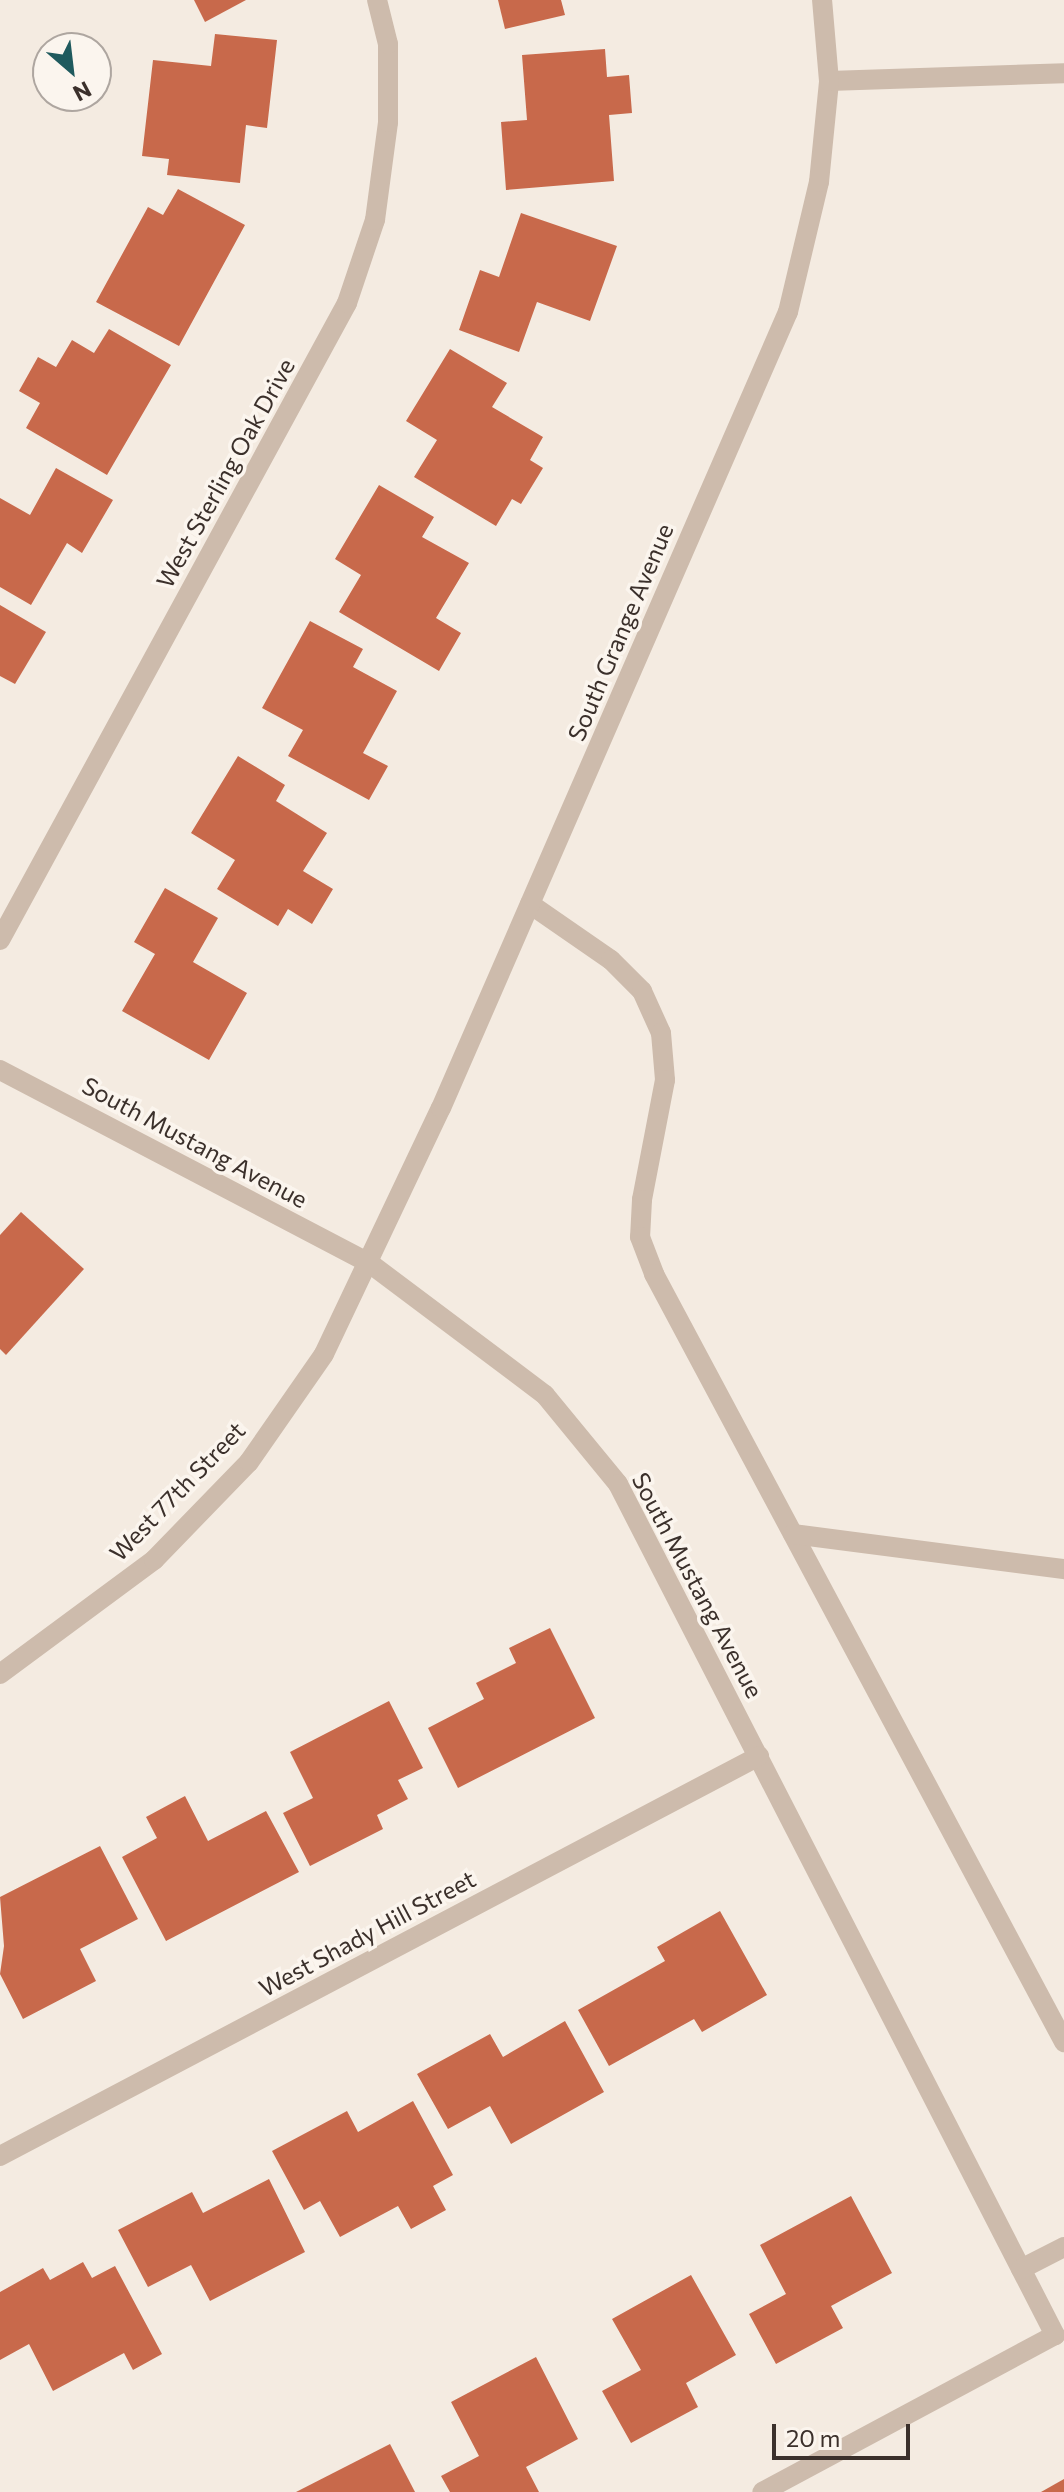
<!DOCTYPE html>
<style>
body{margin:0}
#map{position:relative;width:1064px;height:2492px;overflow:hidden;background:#f4ebe1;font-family:Commissioner,sans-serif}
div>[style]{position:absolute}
.building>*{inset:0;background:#c8694b}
.minor>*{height:20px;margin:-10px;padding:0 10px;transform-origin:10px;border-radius:10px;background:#cdbbac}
span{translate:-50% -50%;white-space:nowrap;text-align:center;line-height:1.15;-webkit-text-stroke:7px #fbf5ee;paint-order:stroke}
.street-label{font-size:24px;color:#3b302b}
.north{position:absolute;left:32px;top:32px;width:80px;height:80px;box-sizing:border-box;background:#fbf5ee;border:2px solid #aea6a0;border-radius:50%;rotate:152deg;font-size:22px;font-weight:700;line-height:32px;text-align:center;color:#3b302b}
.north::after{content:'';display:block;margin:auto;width:28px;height:36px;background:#1f5a5e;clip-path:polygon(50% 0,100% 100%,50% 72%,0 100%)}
.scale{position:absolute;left:772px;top:2424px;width:138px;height:36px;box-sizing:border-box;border:4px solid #3b302b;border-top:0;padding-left:10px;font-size:24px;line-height:28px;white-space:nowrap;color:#3b302b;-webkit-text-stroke:6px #fbf5ee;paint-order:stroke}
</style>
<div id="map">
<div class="building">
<div style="clip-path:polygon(194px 0,246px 0,205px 22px)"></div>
<div style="clip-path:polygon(498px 0,561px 0,565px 15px,505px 29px)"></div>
<div style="clip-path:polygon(215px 34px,277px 40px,267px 128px,246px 125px,240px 183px,167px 175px,169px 159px,142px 156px,153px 60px,211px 66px)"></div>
<div style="clip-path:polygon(605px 49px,607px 77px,629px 75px,632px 113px,609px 115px,614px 181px,506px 190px,501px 122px,527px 120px,522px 55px)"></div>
<div style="clip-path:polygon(178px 189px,245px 225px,179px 346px,96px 302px,148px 207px,163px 215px)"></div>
<div style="clip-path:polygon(521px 213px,617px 246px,590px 321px,537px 302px,519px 352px,459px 330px,480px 270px,499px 277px)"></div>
<div style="clip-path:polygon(109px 329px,171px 365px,107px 475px,26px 428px,40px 403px,19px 391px,38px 357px,56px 367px,72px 340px,94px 353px)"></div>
<div style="clip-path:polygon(450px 349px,507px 383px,492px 407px,543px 437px,530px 460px,543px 468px,521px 504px,512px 499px,496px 526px,414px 477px,437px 440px,406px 421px)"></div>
<div style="clip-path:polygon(56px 468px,113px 500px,82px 553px,67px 543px,31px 605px,0 587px,0 498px,30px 515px)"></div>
<div style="clip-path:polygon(379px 485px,434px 517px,422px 537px,469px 563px,436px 618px,461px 633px,439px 671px,339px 612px,361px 575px,335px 559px)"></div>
<div style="clip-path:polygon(0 605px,46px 632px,15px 684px,0 676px)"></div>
<div style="clip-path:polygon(310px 621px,363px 649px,353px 667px,397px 691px,363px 753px,388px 766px,369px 800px,288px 756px,303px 730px,262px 708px)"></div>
<div style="clip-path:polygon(238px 756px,285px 785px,276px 801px,327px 833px,303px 871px,333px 889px,312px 924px,288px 909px,278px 926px,217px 889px,235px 860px,191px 833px)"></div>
<div style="clip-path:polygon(165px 888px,218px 918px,193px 962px,247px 993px,209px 1060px,122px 1011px,155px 954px,134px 942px)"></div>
<div style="clip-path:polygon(21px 1212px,84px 1269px,6px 1355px,0 1349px,0 1235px)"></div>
<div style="clip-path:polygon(550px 1628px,595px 1718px,458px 1788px,428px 1728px,484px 1699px,476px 1683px,516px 1663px,509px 1648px)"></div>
<div style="clip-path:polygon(389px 1701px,423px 1768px,398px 1780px,408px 1799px,377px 1815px,383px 1829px,310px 1866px,283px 1813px,313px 1798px,290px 1752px)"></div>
<div style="clip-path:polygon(185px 1796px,208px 1841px,266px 1811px,299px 1872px,166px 1941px,122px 1857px,157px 1838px,146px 1817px)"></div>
<div style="clip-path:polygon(100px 1846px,138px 1919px,80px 1949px,96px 1981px,23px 2019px,0 1974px,4px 1946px,0 1897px)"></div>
<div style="clip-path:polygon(720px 1911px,767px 1995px,702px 2032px,694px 2019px,609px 2066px,578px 2010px,665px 1961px,657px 1947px)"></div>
<div style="clip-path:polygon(565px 2021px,604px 2092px,511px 2144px,490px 2106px,448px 2129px,417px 2074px,490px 2034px,503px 2057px)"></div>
<div style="clip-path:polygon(413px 2101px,453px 2175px,433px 2186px,446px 2210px,411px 2229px,398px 2206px,340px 2237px,320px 2201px,304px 2210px,272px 2151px,347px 2111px,358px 2132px)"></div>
<div style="clip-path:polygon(269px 2179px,305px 2252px,210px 2301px,191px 2265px,148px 2287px,118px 2230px,192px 2192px,203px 2213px)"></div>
<div style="clip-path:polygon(851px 2196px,892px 2273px,831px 2306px,843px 2328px,776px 2364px,749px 2314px,786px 2294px,760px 2245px)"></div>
<div style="clip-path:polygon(83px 2262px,92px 2278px,115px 2266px,162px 2354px,133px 2370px,124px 2353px,53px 2391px,29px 2344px,0 2360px,0 2292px,43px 2268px,50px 2280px)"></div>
<div style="clip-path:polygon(691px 2275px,736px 2355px,686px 2383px,698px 2407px,631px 2443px,602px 2391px,641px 2370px,612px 2319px)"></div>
<div style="clip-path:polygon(536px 2357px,578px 2439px,526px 2467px,539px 2492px,450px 2492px,441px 2476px,479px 2456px,451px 2402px)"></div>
<div style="clip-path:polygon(390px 2444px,415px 2492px,296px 2492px)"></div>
<div style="clip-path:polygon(1064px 2479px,1064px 2492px,1041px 2492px)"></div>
</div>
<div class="minor">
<div style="left:829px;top:81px;width:235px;rotate:-1.9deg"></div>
<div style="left:530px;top:904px;width:98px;rotate:34.7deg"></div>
<div style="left:611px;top:960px;width:44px;rotate:45deg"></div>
<div style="left:642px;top:991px;width:46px;rotate:65.7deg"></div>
<div style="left:661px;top:1033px;width:47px;rotate:85.1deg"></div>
<div style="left:665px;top:1080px;width:122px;rotate:100.9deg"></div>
<div style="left:642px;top:1200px;width:37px;rotate:93deg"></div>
<div style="left:640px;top:1237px;width:40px;rotate:69deg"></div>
<div style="left:654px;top:1274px;width:871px;rotate:61.9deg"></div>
<div style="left:0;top:940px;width:725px;rotate:-61.42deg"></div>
<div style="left:347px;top:303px;width:88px;rotate:-71.4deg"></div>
<div style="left:375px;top:220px;width:99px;rotate:-82.4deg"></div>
<div style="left:388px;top:122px;width:78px;rotate:-90deg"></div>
<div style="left:388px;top:44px;width:45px;rotate:-104deg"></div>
<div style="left:0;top:1070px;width:415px;rotate:27.6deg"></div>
<div style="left:368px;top:1262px;width:221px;rotate:36.9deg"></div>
<div style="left:545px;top:1395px;width:115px;rotate:50.6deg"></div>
<div style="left:618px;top:1484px;width:957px;rotate:62.82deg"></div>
<div style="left:1055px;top:2335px;width:332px;rotate:151.8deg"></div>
<div style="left:793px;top:1534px;width:273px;rotate:7.4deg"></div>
<div style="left:0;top:1674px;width:192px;rotate:-36.5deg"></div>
<div style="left:154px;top:1560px;width:136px;rotate:-45.9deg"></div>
<div style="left:249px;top:1462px;width:131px;rotate:-55.2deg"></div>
<div style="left:324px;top:1354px;width:272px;rotate:-64.6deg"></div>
<div style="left:441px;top:1108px;width:868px;rotate:-66.45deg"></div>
<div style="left:788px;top:312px;width:134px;rotate:-76.6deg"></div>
<div style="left:819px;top:182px;width:101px;rotate:-84.3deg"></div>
<div style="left:829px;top:81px;width:81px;rotate:-94.9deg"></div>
<div style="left:0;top:2156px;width:858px;rotate:-27.79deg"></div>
<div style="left:1021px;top:2269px;width:48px;rotate:-27.1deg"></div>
</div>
<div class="street-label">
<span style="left:225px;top:473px;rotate:-61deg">West Sterling Oak Drive</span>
<span style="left:620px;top:632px;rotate:-67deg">South Grange Avenue</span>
<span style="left:195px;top:1142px;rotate:28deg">South Mustang Avenue</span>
<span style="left:177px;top:1491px;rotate:-46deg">West 77th Street</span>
<span style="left:698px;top:1585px;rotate:62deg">South Mustang Avenue</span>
<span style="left:367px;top:1933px;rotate:-28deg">West Shady Hill Street</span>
</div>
<div class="north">N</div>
<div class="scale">20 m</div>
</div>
